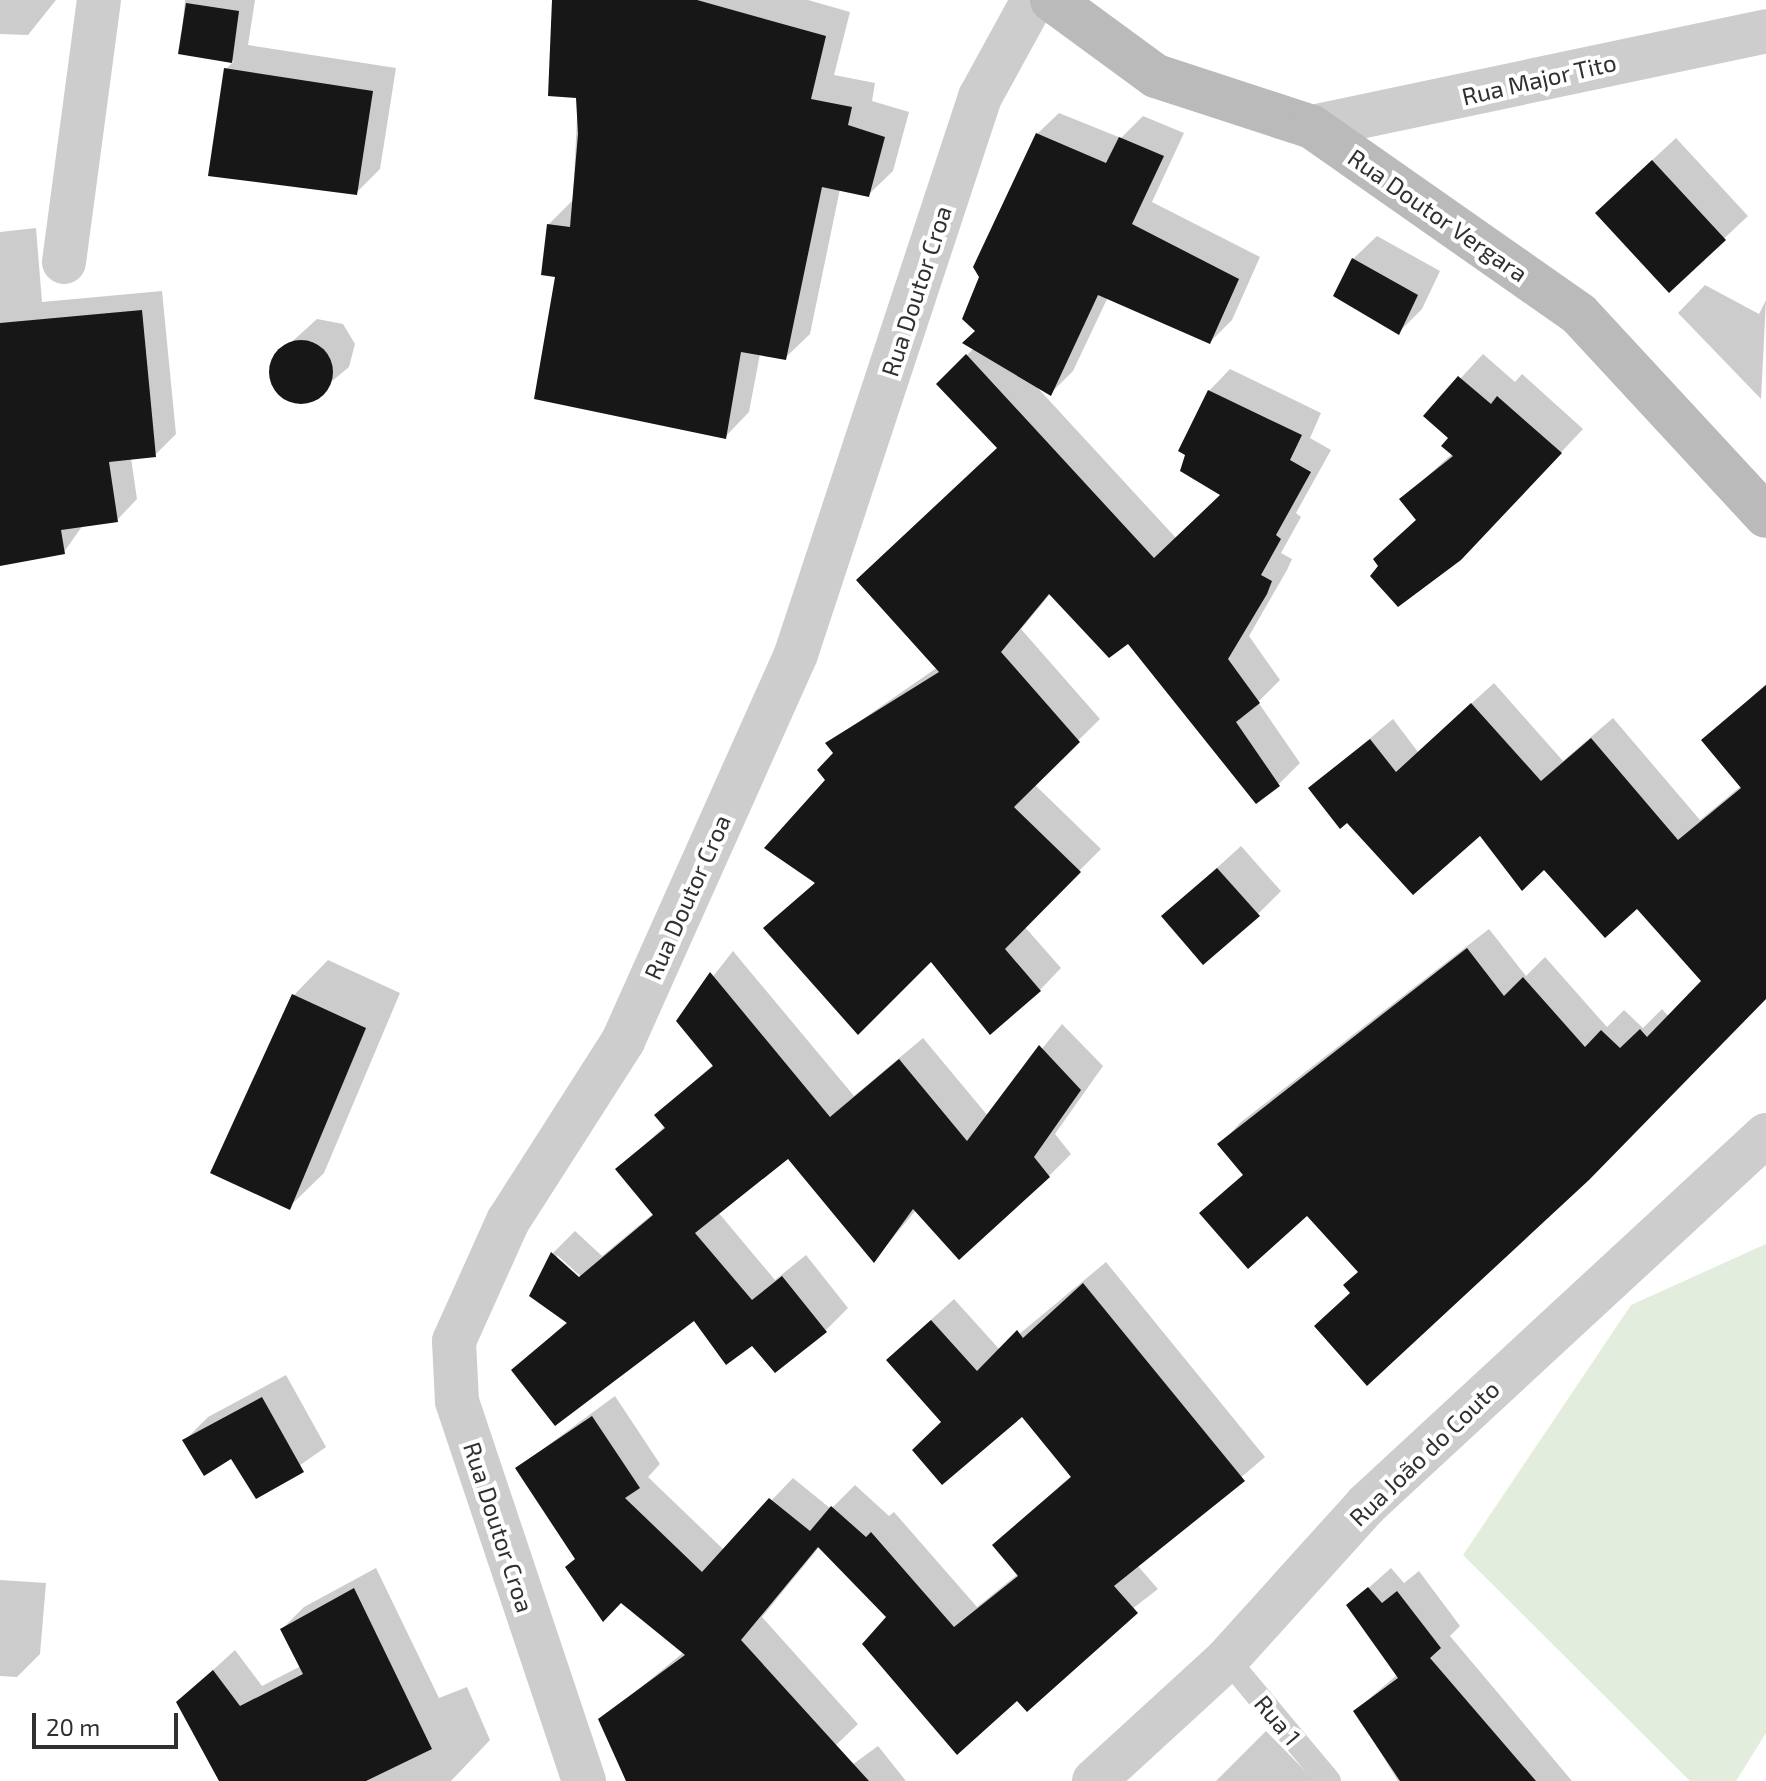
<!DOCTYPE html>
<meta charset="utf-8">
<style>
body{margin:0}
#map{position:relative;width:1766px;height:1781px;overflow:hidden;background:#fff;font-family:"Exo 2",sans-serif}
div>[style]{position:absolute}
.green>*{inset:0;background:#e3edde}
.shadow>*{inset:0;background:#0003}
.building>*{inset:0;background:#171717}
.round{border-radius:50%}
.lane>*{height:24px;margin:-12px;padding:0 12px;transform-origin:12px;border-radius:12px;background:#cdcdcd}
.street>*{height:44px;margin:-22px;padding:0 22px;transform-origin:22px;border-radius:22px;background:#cdcdcd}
.secondary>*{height:44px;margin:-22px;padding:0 22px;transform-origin:22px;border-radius:22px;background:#bababa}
span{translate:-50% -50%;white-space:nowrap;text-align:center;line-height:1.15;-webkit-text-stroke:8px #fff;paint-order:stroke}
.street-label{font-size:24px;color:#303030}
.scale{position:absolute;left:32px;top:1713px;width:146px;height:36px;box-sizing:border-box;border:4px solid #303030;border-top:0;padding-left:10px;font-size:24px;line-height:28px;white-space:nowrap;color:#303030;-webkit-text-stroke:6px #fff;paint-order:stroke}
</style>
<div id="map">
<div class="green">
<div style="clip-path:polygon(1766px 1244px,1766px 1733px,1736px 1781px,1690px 1781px,1463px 1555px,1631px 1305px)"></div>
</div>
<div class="shadow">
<div style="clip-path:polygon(0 0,56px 0,28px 35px,0 34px)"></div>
<div style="clip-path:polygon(185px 0,255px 0,248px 45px,396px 68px,380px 169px,357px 192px,226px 69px,234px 61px,180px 52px)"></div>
<div style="clip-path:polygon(554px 0,808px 0,850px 12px,834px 75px,875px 83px,872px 101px,909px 112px,893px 171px,868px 195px,840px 189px,810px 334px,785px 358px,760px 354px,749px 412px,725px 437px,558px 276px,549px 224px,573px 200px,578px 96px)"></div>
<div style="clip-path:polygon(1059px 113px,1121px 138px,1143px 116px,1184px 133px,1152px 202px,1260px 257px,1232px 320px,1210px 342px,1108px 297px,1073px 371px,1051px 393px,1035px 385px,1176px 538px,1223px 494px,1209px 391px,1230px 369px,1321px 413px,1310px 438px,1331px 450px,1296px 513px,1301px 517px,1281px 553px,1292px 559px,1287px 570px,1249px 636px,1280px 680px,1258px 702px,1300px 763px,1279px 784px,1129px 641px,1051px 593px,1021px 629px,1100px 719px,1034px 784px,1101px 849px,1024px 926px,1061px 968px,1040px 990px,931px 959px,766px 928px,817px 881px,836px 753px,828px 743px,938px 667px,999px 448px,939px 384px,974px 348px,1037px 134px)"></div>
<div style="clip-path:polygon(1676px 138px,1748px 216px,1669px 290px,1620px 190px)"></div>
<div style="clip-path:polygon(36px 228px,42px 302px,162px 291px,176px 434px,155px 455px,131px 458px,137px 499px,117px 520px,83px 525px,64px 552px,0 560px,0 232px)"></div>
<div style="clip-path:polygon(1377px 236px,1440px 271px,1422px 309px,1399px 332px,1353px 259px)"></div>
<div style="clip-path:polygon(1705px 285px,1759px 314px,1766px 300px,1761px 399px,1678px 313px)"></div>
<div style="clip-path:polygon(317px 319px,343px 324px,355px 344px,349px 367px,307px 402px,284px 396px,272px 381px,275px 357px)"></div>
<div style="clip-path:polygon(1483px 354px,1515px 382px,1522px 374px,1583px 429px,1484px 534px,1380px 566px,1375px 559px,1417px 519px,1402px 499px,1453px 453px,1451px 438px,1426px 416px)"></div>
<div style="clip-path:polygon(1494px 683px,1563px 761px,1613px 718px,1700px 820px,1741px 786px,1704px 740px,1766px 684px,1766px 998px,1352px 1292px,1360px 1271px,1307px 1213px,1223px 1192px,1244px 1174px,1220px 1144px,1241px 1122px,1489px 929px,1526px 976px,1545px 957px,1607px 1027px,1624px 1010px,1643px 1028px,1662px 1009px,1669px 1017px,1704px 981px,1637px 906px,1480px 833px,1347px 820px,1311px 788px,1393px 719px,1418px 752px)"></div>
<div style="clip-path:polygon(1241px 846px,1281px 891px,1258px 914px,1164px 916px)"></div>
<div style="clip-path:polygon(evenodd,733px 951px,854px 1096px,923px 1038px,988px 1116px,1062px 1024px,1103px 1066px,1055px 1134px,1071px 1154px,1049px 1176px,916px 1210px,874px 1260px,788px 1157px,718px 1212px,775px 1280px,806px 1255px,848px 1308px,825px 1331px,753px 1343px,695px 1319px,514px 1370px,568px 1321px,531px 1295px,553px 1253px,575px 1231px,602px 1256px,654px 1213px,618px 1170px,665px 1126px,656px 1115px,714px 1064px,678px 1021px,733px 951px,557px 1255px,587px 1282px,585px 1285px,557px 1260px,557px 1255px)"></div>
<div style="clip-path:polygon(328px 960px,400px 993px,324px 1173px,289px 1207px,213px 1172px,294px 995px)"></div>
<div style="clip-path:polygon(1106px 1262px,1265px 1457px,1137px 1565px,1158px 1589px,1017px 1698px,889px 1617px,820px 1546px,762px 1617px,858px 1724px,836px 1745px,743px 1781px,626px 1781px,601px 1720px,684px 1652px,577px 1558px,517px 1468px,615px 1396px,660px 1464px,648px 1477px,724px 1550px,793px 1478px,831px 1509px,855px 1485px,889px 1516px,894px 1512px,977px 1607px,1018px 1574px,994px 1545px,1072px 1475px,1022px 1414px,943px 1422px,911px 1338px,954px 1299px,1000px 1350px)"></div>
<div style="clip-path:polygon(286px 1375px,326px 1447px,256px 1496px,232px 1456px,185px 1440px,208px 1417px)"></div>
<div style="clip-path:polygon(376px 1568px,439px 1698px,467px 1687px,490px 1740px,451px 1781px,220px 1781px,178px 1702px,235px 1650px,262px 1686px,301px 1666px,282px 1629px,304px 1607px)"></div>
<div style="clip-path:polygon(1391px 1568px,1404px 1583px,1419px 1571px,1460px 1626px,1450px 1636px,1572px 1781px,1398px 1781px,1355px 1711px,1398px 1674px,1348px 1606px)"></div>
<div style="clip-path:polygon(0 1580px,46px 1583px,40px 1654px,17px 1677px,0 1676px)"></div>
<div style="clip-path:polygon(1266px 1731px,1315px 1781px,1216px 1781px)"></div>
<div style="clip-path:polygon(878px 1746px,906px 1781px,830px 1781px)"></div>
</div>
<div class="building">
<div style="clip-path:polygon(552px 0,697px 0,826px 36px,811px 99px,852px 107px,848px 125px,885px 137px,869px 197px,822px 187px,786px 360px,741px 352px,726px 439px,534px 399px,555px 277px,541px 275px,547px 224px,570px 227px,578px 134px,576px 98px,548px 96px)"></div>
<div style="clip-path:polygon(186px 3px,239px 11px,232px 63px,178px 54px)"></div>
<div style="clip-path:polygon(224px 68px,373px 91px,357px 195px,208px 176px)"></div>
<div style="clip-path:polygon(1036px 133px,1106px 163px,1119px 137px,1164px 156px,1132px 224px,1239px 279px,1210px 344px,1098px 295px,1051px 396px,962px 343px,975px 331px,962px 319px,979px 277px,973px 267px)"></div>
<div style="clip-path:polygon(1652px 160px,1726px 240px,1669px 293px,1595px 213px)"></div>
<div style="clip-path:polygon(1352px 258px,1418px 295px,1399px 335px,1333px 296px)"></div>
<div style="clip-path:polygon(142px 310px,156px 457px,109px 462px,118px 522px,61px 530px,65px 554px,0 566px,0 323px)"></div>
<div class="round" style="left:269px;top:340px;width:64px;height:64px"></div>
<div style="clip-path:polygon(966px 354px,1154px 558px,1220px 495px,1180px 471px,1185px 455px,1178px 451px,1208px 390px,1302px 435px,1290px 460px,1311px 472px,1276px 535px,1281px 539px,1261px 575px,1272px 581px,1267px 594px,1228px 659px,1260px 703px,1236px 722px,1280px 786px,1256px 804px,1128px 644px,1109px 658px,1049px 594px,1001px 652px,1080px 742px,1014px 807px,1081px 872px,1005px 949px,1041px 991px,990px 1035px,931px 962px,858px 1035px,763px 928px,815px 883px,764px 848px,825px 780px,817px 770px,833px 753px,825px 743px,939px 672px,856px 580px,997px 448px,936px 384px)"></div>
<div style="clip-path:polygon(1458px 376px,1491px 404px,1497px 396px,1562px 453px,1461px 560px,1398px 607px,1370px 576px,1378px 566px,1373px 559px,1416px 520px,1399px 499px,1453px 456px,1441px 446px,1448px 438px,1423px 416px)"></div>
<div style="clip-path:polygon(1766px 685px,1766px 999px,1589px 1180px,1367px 1386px,1314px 1326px,1350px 1293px,1343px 1285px,1358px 1272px,1307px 1216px,1248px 1269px,1199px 1213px,1243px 1175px,1217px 1144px,1467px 948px,1504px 996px,1523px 977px,1585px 1047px,1601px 1030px,1620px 1048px,1640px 1029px,1647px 1037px,1701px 981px,1637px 909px,1605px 938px,1544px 870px,1522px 891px,1480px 836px,1413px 895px,1347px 823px,1340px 829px,1308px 788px,1370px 739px,1396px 772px,1471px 703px,1541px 781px,1591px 738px,1678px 840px,1741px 788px,1701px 740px)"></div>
<div style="clip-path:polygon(1217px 868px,1260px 916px,1203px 965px,1161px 916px)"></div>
<div style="clip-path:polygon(710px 972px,830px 1117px,899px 1059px,967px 1141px,1039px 1045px,1081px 1090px,1034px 1157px,1050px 1177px,959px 1260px,913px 1209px,874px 1263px,788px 1159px,695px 1233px,752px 1300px,782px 1276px,827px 1332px,775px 1373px,752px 1346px,726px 1365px,694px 1321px,555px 1426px,511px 1370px,567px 1323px,529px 1296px,551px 1252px,579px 1277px,653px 1215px,615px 1169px,665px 1128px,654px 1115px,713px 1066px,676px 1021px)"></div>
<div style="clip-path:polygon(292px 994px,366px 1028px,290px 1210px,210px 1173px)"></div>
<div style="clip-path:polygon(1083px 1283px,1245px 1481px,1114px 1586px,1138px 1613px,1027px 1712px,1017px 1701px,957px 1755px,862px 1644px,886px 1617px,818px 1547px,741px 1640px,869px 1781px,626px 1781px,598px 1719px,685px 1655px,621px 1603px,603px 1622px,565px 1567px,575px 1559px,515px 1468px,592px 1416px,640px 1488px,625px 1498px,702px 1572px,769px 1498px,810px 1531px,831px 1506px,866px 1537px,871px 1532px,954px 1627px,1018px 1576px,992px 1545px,1071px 1477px,1022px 1417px,942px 1485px,912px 1450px,941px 1422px,886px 1360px,931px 1320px,977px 1371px,1017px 1330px,1023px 1338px)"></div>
<div style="clip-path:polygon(262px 1397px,304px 1472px,256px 1499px,231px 1459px,204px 1476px,182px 1440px)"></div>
<div style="clip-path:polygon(1368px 1587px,1382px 1603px,1397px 1591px,1441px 1648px,1430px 1658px,1536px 1781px,1400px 1781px,1353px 1711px,1398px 1678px,1346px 1605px)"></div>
<div style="clip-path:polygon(354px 1588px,432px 1749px,366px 1781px,219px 1781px,176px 1702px,213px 1670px,240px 1706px,303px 1674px,280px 1629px)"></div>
</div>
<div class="lane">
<div style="left:1227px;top:1659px;width:159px;rotate:50.1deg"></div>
</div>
<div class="street">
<div style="left:1312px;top:127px;width:464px;rotate:-11.9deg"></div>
<div style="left:64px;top:262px;width:264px;rotate:-82.4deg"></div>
<div style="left:584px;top:1781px;width:401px;rotate:-108.5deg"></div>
<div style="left:457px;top:1401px;width:60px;rotate:-92.9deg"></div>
<div style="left:454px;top:1341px;width:132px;rotate:-65.8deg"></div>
<div style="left:508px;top:1221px;width:214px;rotate:-57.4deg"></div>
<div style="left:623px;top:1041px;width:424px;rotate:-65.9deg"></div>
<div style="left:796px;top:654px;width:587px;rotate:-71.72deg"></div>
<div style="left:980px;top:97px;width:111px;rotate:-61.3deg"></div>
<div style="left:1094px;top:1781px;width:180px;rotate:-42.5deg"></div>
<div style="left:1227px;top:1659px;width:207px;rotate:-47.9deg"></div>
<div style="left:1366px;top:1505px;width:545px;rotate:-42.77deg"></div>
</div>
<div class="secondary">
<div style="left:1052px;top:0;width:129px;rotate:36.2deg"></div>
<div style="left:1156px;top:76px;width:164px;rotate:18.1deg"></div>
<div style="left:1312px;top:127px;width:326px;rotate:35deg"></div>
<div style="left:1579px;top:314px;width:275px;rotate:47.2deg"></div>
</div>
<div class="street-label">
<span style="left:1539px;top:79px;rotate:-13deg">Rua Major Tito</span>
<span style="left:1438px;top:215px;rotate:35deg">Rua Doutor Vergara</span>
<span style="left:916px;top:291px;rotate:-72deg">Rua Doutor Croa</span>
<span style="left:687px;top:897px;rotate:-66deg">Rua Doutor Croa</span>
<span style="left:1424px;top:1453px;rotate:-44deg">Rua João do Couto</span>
<span style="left:499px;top:1527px;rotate:72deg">Rua Doutor Croa</span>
<span style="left:1278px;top:1720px;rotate:50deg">Rua 1</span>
</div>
<div class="scale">20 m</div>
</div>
